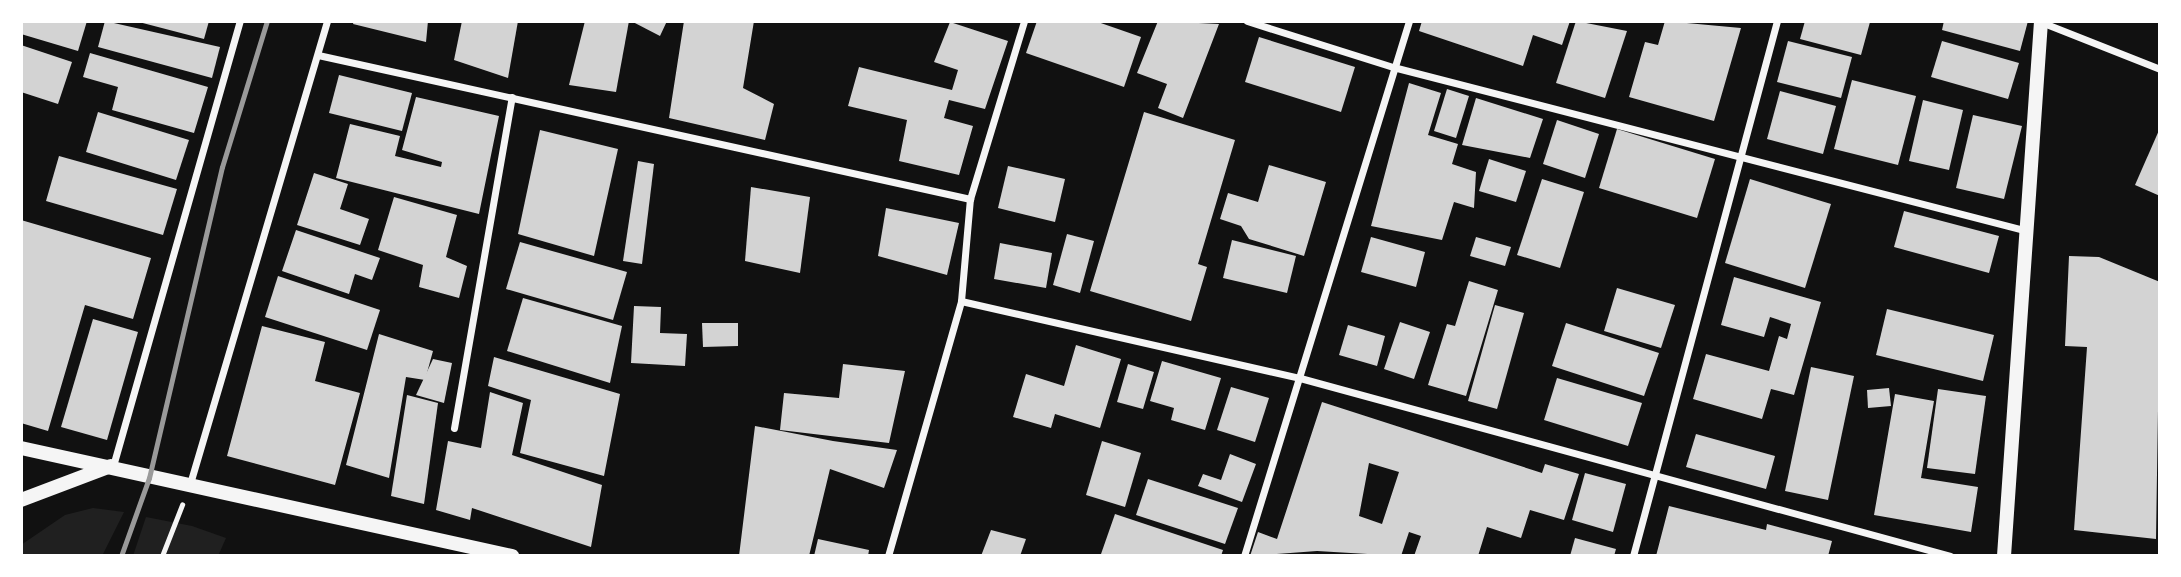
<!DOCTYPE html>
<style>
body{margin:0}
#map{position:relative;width:2181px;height:577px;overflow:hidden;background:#111;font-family:"Titillium Web",sans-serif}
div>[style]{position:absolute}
.green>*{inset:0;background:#202020}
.building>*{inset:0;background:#d3d3d3}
.path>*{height:4.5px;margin:-2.25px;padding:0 2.25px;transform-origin:2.25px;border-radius:2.25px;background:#f5f5f5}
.minor>*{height:7px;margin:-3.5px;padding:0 3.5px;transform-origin:3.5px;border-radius:3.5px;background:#f5f5f5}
.secondary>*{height:14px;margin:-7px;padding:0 7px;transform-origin:7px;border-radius:7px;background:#f5f5f5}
.rail>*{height:5px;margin:-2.5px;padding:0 2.5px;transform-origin:2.5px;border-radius:2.5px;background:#9a9a9a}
span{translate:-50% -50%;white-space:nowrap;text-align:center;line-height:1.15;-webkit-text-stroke:6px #fff;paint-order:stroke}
.frame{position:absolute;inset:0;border:23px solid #fff;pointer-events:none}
</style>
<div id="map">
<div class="green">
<div style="clip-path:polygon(93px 508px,124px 512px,102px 556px,21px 556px,21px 545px,65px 515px)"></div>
<div style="clip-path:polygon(146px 517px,192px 526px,226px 538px,218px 556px,133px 556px)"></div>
</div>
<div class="building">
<div style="clip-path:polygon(21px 21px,87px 21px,78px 51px,21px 34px)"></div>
<div style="clip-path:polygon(105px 21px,220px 47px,212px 78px,98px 47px)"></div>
<div style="clip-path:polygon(135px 21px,209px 21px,204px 39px)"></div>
<div style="clip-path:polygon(354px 21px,428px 21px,426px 42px,353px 24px)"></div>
<div style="clip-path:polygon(462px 21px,518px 21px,508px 78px,454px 60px)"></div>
<div style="clip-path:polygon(585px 21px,629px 21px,616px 92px,569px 85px)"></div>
<div style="clip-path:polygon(631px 21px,667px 21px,660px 36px)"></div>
<div style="clip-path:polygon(684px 21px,754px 21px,743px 88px,774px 104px,765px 140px,669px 118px)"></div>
<div style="clip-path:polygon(1037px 21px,1095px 21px,1141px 37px,1124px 87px,1026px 53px)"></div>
<div style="clip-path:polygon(1158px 21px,1219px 24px,1183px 118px,1158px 108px,1167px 84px,1137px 73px)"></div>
<div style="clip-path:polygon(1422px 21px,1570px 21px,1562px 45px,1533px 35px,1523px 66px,1419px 31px)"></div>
<div style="clip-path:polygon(1576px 21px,1627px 31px,1605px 98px,1556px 83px)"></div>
<div style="clip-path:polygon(1665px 21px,1741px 28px,1714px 121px,1629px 97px,1645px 42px,1658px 45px)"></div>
<div style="clip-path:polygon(1805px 21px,1870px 22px,1861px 55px,1800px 39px)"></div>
<div style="clip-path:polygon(1944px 21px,2028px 21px,2020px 51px,1942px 30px)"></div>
<div style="clip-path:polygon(950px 22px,1008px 41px,985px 109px,949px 100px,944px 118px,973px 126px,959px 175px,899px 161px,907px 120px,848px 106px,859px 67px,952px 90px,958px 70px,934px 62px)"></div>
<div style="clip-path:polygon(1259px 37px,1355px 67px,1341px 112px,1245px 82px)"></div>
<div style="clip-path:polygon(1788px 41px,1852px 57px,1841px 98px,1777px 82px)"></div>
<div style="clip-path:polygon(1942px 41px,2019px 63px,2008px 99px,1931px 77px)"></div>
<div style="clip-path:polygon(21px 45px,72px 62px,58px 104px,21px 92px)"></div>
<div style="clip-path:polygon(90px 53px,208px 87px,194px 133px,112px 110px,118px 87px,83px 77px)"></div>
<div style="clip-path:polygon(339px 75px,412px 93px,402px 131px,329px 113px)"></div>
<div style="clip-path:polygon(1852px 80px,1916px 96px,1898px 165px,1834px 149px)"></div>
<div style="clip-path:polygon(1409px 83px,1441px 93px,1428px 135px,1458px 144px,1452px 164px,1476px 172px,1474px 208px,1454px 202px,1442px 240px,1371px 226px)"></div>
<div style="clip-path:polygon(1447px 89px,1469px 96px,1456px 138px,1434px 131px)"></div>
<div style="clip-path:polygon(1780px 91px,1836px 106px,1823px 154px,1767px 139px)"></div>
<div style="clip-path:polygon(416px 97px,499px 116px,479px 214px,336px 178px,350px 124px,400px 136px,395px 156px,441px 167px,442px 162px,402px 150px)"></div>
<div style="clip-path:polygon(1476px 98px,1543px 119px,1530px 158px,1462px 145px)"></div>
<div style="clip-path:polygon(1923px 100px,1963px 110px,1949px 170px,1909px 161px)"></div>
<div style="clip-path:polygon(98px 112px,189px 140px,176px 180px,86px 152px)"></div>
<div style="clip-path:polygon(1144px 112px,1235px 140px,1198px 264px,1207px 267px,1191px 321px,1090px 291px)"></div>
<div style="clip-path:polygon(1973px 115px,2022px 126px,2004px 199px,1956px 188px)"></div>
<div style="clip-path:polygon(1557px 120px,1599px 134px,1585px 178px,1543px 164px)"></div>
<div style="clip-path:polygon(2160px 128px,2160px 196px,2135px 185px)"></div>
<div style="clip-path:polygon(1617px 129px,1715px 159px,1697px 218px,1599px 188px)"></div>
<div style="clip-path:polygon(540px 130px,618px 149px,594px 256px,518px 234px)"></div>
<div style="clip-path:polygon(59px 156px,177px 189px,163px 235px,46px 201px)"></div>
<div style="clip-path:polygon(1489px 159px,1526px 171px,1516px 202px,1479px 191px)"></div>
<div style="clip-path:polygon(638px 161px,654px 164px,642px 264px,623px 261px)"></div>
<div style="clip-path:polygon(1269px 165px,1326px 182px,1304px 256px,1249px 239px,1241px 226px,1220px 219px,1228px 193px,1258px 202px)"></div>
<div style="clip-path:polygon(1008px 166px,1065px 179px,1055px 222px,998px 208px)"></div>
<div style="clip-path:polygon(314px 173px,348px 184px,340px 209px,369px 219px,360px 245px,297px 225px)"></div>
<div style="clip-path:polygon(1542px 179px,1584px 192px,1560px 268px,1517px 255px)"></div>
<div style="clip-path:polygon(1750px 179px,1831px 204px,1805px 288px,1725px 263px)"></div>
<div style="clip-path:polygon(751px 187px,810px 197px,800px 273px,745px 261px)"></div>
<div style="clip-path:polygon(394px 197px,457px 215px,446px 257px,467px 266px,459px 298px,419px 287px,423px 265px,378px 250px)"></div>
<div style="clip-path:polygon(886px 208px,959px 223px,947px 275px,878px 256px)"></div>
<div style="clip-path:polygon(1904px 211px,1999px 236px,1989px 273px,1894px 247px)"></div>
<div style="clip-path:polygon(21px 220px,151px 258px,133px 319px,85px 305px,48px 431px,21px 423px)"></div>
<div style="clip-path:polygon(296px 230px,380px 258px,372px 280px,355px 274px,349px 294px,282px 271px)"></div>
<div style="clip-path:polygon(1067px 234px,1094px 241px,1080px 293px,1053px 285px)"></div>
<div style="clip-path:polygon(1371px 237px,1425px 252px,1416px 287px,1361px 272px)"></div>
<div style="clip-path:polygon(1476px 237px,1511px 247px,1505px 266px,1470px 256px)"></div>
<div style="clip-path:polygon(1232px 240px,1296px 256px,1287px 293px,1223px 278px)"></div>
<div style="clip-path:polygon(520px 242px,627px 272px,613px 320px,506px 289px)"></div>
<div style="clip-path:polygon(1000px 243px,1052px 253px,1046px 288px,994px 279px)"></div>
<div style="clip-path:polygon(2069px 256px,2099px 257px,2160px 282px,2156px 539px,2074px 530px,2087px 347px,2065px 346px)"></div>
<div style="clip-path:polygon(278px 276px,380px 310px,367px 350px,265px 317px)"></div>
<div style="clip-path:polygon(1734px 277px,1821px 302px,1794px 395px,1771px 389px,1762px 419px,1693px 399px,1706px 354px,1769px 371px,1779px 336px,1787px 339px,1791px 324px,1770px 317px,1764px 337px,1721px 325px)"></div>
<div style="clip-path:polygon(1469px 281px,1498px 290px,1466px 396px,1428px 385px,1447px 324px,1455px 326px)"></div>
<div style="clip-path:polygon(1617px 288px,1675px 305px,1661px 348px,1604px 331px)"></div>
<div style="clip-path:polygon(523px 298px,622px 326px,610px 383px,507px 351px)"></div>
<div style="clip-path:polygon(1495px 305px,1524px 313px,1497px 409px,1468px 401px)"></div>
<div style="clip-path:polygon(634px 306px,661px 307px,660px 333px,687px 334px,685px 366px,631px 363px)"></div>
<div style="clip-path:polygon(1887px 309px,1994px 335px,1983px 381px,1876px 355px)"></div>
<div style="clip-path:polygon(93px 319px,138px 332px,107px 440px,61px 427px)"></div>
<div style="clip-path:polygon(1400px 322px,1430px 332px,1414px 379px,1384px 369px)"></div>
<div style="clip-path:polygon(702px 323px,738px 323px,738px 346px,703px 347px)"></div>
<div style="clip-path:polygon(1566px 323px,1659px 353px,1644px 396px,1552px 366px)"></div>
<div style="clip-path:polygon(1348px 325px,1385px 336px,1377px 366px,1339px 355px)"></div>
<div style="clip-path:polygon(262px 326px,325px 342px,315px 381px,360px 393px,335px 485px,227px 456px)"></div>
<div style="clip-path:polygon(379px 334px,433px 351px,425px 380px,406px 377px,389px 478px,346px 465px)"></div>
<div style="clip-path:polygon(1076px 345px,1121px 359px,1100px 428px,1055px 414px,1051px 428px,1013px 417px,1026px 374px,1064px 386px)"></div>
<div style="clip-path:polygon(494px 357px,620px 394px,604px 476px,520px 453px,531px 400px,488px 386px)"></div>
<div style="clip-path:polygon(433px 359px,452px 363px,444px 403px,416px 395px)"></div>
<div style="clip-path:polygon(1162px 361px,1221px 378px,1205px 430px,1171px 420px,1174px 408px,1150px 401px)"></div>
<div style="clip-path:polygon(843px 364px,905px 371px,889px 443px,780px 430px,784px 393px,839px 398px)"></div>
<div style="clip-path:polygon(1128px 364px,1154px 372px,1143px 409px,1117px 402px)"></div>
<div style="clip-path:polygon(1811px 367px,1854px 376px,1828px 500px,1785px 491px)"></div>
<div style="clip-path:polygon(1557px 378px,1642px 403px,1628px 446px,1544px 420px)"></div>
<div style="clip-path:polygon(1231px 387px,1269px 398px,1255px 442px,1217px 430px)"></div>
<div style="clip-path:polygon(1889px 388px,1891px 406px,1868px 408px,1867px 390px)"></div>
<div style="clip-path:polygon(1938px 389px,1986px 396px,1975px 474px,1927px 468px)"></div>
<div style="clip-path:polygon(490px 392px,523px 403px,512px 455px,602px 485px,591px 547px,472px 508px,470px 520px,436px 510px,448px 441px,481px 448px)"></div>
<div style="clip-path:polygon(1895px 394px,1934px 401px,1921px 478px,1978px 487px,1971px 532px,1874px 515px)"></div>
<div style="clip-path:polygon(407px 395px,438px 403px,424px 504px,391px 496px)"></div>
<div style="clip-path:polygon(evenodd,1322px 402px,1542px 473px,1545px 464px,1579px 474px,1564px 520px,1530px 510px,1521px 538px,1487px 527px,1478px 556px,1414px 556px,1421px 536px,1409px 532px,1401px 556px,1317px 551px,1250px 556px,1258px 532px,1277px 539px,1322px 402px,1369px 463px,1399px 472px,1382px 524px,1359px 516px,1369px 463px)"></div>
<div style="clip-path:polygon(755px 426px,833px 441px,897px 450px,884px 488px,830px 469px,809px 556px,739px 556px)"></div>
<div style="clip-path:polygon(1696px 434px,1775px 456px,1766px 489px,1686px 467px)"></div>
<div style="clip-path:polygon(1102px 441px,1141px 453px,1125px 507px,1086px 495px)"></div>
<div style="clip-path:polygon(1230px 454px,1256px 464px,1242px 502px,1198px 486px,1203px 474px,1221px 480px)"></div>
<div style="clip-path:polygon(1585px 473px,1626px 484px,1613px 532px,1572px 520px)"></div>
<div style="clip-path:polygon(1148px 479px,1238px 508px,1225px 544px,1136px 515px)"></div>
<div style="clip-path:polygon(1669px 506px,1766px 530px,1767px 524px,1832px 541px,1828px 556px,1656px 556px)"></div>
<div style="clip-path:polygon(1115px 514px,1223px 550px,1221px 556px,1101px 554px)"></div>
<div style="clip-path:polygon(991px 530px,1026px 539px,1020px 556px,981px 556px)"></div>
<div style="clip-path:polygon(1575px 538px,1616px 549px,1614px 556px,1570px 556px)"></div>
<div style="clip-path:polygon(818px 539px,869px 550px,868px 556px,814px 556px)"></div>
</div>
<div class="path">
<div style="left:162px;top:556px;width:55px;rotate:-68.6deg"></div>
</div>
<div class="minor">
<div style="left:1247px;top:21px;width:153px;rotate:17.5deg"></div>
<div style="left:1393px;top:67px;width:656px;rotate:14.48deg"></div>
<div style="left:2041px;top:22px;width:128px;rotate:21.6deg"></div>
<div style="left:318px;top:55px;width:668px;rotate:12.45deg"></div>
<div style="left:961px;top:301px;width:348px;rotate:12.8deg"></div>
<div style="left:1300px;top:378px;width:674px;rotate:15.31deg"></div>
<div style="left:454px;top:428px;width:336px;rotate:-80.1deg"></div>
<div style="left:113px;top:466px;width:463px;rotate:-74.1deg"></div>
<div style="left:189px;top:487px;width:486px;rotate:-73.5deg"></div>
<div style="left:888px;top:556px;width:265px;rotate:-74deg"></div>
<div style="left:961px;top:301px;width:102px;rotate:-85deg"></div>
<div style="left:970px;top:199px;width:186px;rotate:-73.1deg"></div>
<div style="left:1244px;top:556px;width:560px;rotate:-72.86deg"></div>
<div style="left:1633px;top:556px;width:554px;rotate:-74.94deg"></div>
</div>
<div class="secondary">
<div style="left:21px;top:448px;width:503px;rotate:12.41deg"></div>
<div style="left:21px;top:500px;width:96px;rotate:-20.7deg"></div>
<div style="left:2004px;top:556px;width:536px;rotate:-86.04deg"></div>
</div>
<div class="rail">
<div style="left:121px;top:556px;width:83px;rotate:-70.3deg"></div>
<div style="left:149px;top:478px;width:319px;rotate:-76.8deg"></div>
<div style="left:222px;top:167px;width:153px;rotate:-72.9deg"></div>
</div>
<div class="frame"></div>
</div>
